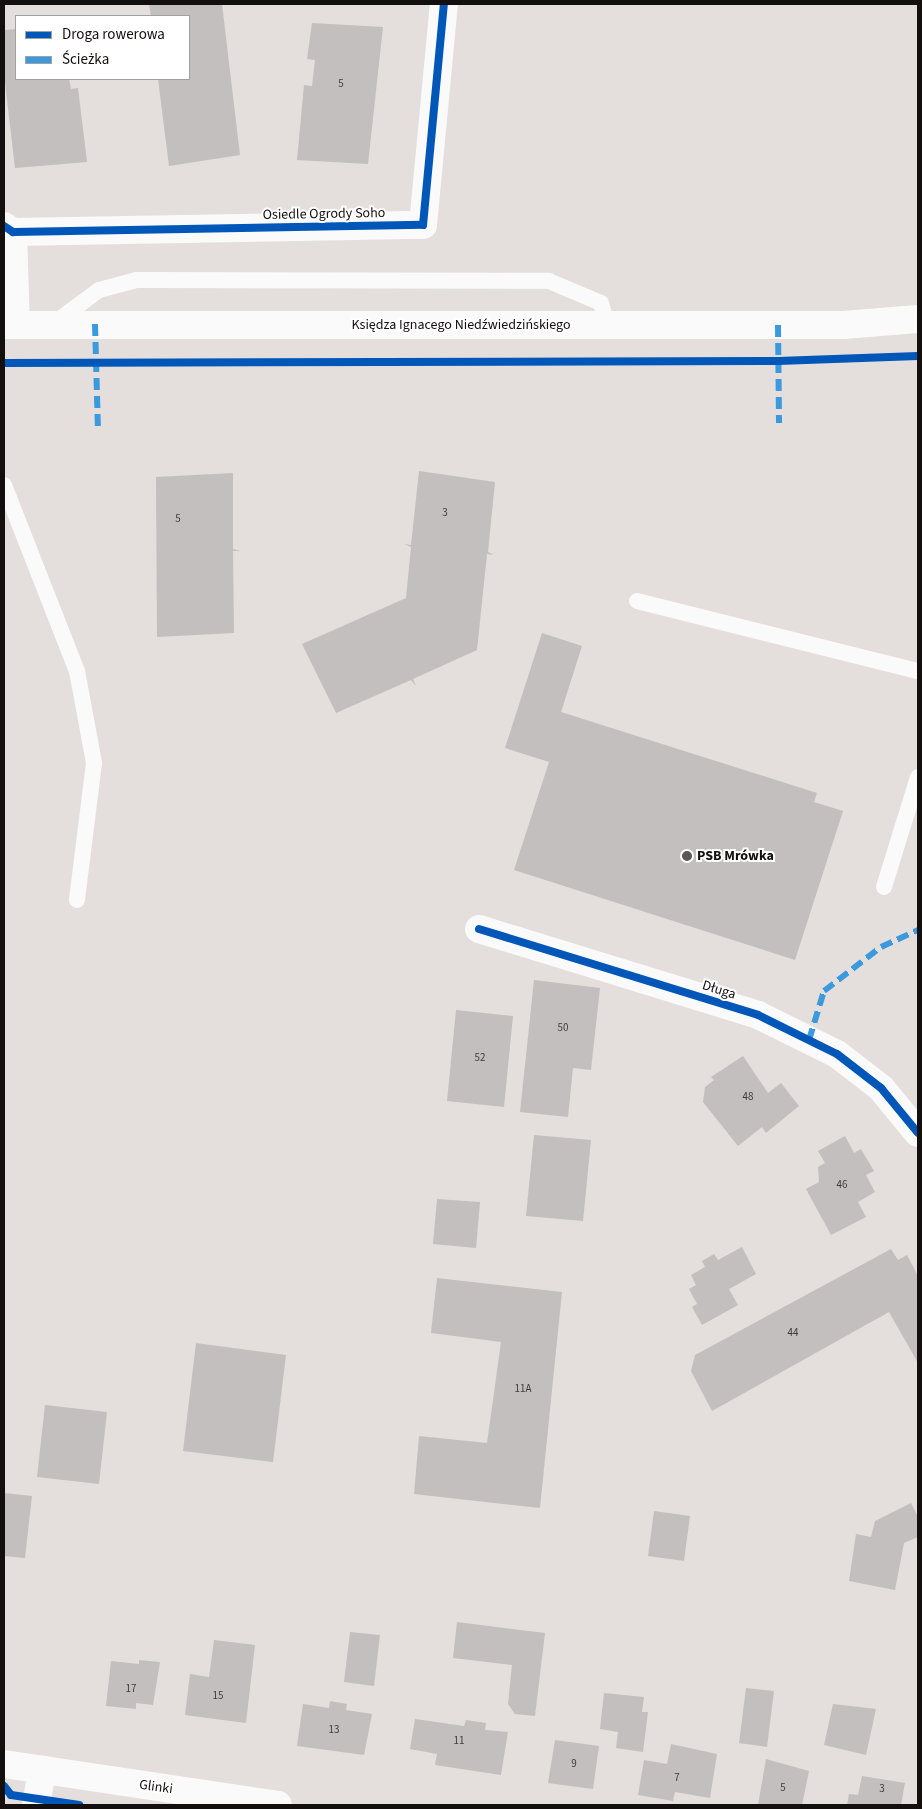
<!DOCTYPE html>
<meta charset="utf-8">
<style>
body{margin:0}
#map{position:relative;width:922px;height:1809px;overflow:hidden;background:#e4dedd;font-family:"Source Sans 3",sans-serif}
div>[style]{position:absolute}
.building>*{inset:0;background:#c3bfbe}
.service>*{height:16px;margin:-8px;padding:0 8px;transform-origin:8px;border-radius:8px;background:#fbfafa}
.minor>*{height:28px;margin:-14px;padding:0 14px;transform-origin:14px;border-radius:14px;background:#fbfafa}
.secondary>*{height:28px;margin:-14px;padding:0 14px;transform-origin:14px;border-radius:14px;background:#fbfafa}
.quiet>*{height:6px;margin-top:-3px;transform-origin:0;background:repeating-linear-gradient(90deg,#3b9ade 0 12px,transparent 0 18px)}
.cycleway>*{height:8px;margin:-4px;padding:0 4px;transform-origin:4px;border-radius:4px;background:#0057b8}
.dots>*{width:14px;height:14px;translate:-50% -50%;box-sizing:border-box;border:2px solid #fff;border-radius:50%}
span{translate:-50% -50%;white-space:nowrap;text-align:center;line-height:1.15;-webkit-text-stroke:4px #fff;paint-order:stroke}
.number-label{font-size:11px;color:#3f3b3b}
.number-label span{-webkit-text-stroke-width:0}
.street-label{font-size:14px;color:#130f0f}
.poi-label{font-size:14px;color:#130f0f;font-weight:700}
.left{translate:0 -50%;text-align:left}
.frame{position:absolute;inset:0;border:5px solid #130f0f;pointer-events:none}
.legend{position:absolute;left:15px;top:15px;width:175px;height:65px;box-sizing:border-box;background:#fff;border:1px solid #a19f9f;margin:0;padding:6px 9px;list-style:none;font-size:15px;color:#130f0f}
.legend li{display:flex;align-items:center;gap:10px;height:25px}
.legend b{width:25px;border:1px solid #a19f9f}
</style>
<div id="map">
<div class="building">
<div style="clip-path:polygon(149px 4px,222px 4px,240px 155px,169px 166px,158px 79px,189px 79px,189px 16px,151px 16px)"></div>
<div style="clip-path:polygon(312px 23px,383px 27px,368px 164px,297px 160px,304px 85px,312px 86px,315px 60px,307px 59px)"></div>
<div style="clip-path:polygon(16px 29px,16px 79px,69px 79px,71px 89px,78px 88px,87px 162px,15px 168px,4px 74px,4px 30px)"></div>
<div style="clip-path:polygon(419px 471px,495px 482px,488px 552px,494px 555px,487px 554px,477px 650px,413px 679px,416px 686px,411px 680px,336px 713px,302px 644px,406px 598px,411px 547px,404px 544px,411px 545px)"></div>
<div style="clip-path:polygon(233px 473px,233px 549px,241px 551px,233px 551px,234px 633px,157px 637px,156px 477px)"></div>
<div style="clip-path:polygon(542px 633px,582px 646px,561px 712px,817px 793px,814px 802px,843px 811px,795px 960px,514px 870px,549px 762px,505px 748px)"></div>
<div style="clip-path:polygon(534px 980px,600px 988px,591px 1070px,573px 1068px,568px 1117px,520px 1112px)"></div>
<div style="clip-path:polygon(456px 1010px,513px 1016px,504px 1107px,447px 1101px)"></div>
<div style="clip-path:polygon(743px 1056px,768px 1093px,781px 1083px,799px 1106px,766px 1133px,762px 1127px,738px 1146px,703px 1102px,705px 1087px,714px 1080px,711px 1077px)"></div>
<div style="clip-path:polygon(534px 1135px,591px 1140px,583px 1221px,526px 1216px)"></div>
<div style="clip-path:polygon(845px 1136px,854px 1153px,861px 1149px,874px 1171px,866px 1175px,875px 1192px,858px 1202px,866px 1217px,831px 1235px,806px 1189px,819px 1182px,818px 1167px,825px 1163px,818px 1151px)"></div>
<div style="clip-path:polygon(437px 1199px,480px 1202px,476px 1248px,433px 1244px)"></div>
<div style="clip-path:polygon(742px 1247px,756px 1274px,729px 1289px,738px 1305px,702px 1325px,692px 1307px,697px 1304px,689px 1289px,696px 1285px,691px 1275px,705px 1267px,702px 1261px,714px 1254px,718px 1260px)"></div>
<div style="clip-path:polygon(891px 1249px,898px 1260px,907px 1255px,918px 1276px,918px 1363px,889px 1312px,712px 1411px,691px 1371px,695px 1355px)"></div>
<div style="clip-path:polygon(437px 1278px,562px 1292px,540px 1508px,414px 1494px,419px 1436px,487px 1443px,501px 1342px,431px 1333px)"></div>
<div style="clip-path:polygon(196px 1343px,286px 1355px,273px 1462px,183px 1451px)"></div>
<div style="clip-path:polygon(45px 1405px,107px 1412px,99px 1484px,37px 1477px)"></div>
<div style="clip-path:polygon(4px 1493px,32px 1496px,25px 1558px,4px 1556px)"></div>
<div style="clip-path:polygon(911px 1503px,918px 1517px,918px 1537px,904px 1543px,895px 1590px,849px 1581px,856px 1534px,871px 1537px,875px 1521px)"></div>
<div style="clip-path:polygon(654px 1511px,690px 1516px,684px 1561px,648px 1556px)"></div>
<div style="clip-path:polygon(457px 1622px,545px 1633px,535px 1716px,515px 1714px,508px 1704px,512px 1665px,453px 1658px)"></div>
<div style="clip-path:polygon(350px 1632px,380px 1635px,374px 1686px,344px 1682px)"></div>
<div style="clip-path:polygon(214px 1640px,255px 1645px,246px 1723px,185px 1715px,190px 1674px,209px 1677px)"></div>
<div style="clip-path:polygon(139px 1660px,160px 1662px,153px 1705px,136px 1703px,136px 1709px,106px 1706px,111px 1661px,139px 1664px)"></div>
<div style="clip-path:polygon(746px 1688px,774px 1691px,767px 1747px,739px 1743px)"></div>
<div style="clip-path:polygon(604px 1693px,644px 1697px,642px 1712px,648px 1712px,643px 1752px,616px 1748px,618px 1732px,600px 1729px)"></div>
<div style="clip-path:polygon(330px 1701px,347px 1704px,346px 1710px,372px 1714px,364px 1755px,297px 1746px,303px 1704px,329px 1708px)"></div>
<div style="clip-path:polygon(833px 1704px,876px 1709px,866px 1755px,824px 1745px)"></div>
<div style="clip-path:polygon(415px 1719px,464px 1726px,466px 1720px,486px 1723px,485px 1730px,508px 1732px,501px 1775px,435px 1765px,437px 1754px,410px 1749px)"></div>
<div style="clip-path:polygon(555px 1740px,599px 1746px,593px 1789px,548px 1783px)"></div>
<div style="clip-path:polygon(671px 1744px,717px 1754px,710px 1798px,675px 1792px,673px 1801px,638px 1795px,644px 1760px,667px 1764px)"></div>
<div style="clip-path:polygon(766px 1759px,809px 1771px,802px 1805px,758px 1805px)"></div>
<div style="clip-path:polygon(862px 1776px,905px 1783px,901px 1805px,847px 1805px,849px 1794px,858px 1795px)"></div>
</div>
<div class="service">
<div style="left:53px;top:324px;width:57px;rotate:-36.5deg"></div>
<div style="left:99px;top:290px;width:38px;rotate:-15deg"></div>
<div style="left:136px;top:280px;width:413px;rotate:0.1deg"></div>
<div style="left:549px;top:281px;width:56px;rotate:22.9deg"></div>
<div style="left:601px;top:303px;width:23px;rotate:75deg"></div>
<div style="left:4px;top:485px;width:200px;rotate:68.6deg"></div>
<div style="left:77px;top:671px;width:94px;rotate:79.5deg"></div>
<div style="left:94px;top:763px;width:138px;rotate:97.1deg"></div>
<div style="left:637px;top:601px;width:290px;rotate:14deg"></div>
<div style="left:884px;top:887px;width:115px;rotate:-72.8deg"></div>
</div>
<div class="minor">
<div style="left:4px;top:226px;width:11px;rotate:34deg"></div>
<div style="left:13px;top:232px;width:410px;rotate:-1deg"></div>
<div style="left:423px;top:225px;width:222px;rotate:-84.6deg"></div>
<div style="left:13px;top:232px;width:93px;rotate:88.2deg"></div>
<div style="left:479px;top:929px;width:292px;rotate:17.1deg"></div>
<div style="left:758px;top:1015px;width:88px;rotate:26.3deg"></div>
<div style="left:837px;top:1054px;width:56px;rotate:37.7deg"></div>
<div style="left:881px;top:1088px;width:58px;rotate:50.6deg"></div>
<div style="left:4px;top:1764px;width:277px;rotate:8.5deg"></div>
<div style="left:36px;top:1805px;width:36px;rotate:-80deg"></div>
</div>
<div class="secondary">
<div style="left:4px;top:325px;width:839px"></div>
<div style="left:843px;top:325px;width:75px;rotate:-4.6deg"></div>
</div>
<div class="quiet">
<div style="left:95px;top:324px;width:108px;rotate:88.4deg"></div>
<div style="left:778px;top:325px;width:98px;rotate:89.4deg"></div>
<div style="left:809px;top:1040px;width:51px;rotate:-73deg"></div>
<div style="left:824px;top:991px;width:72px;rotate:-37.7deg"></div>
<div style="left:881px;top:947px;width:41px;rotate:-24.7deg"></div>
</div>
<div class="cycleway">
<div style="left:4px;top:226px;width:11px;rotate:34deg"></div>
<div style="left:13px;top:232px;width:410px;rotate:-1deg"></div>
<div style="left:423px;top:225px;width:222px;rotate:-84.6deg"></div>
<div style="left:4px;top:363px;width:774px;rotate:-0.15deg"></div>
<div style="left:778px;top:361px;width:140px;rotate:-2deg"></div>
<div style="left:479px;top:929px;width:292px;rotate:17.1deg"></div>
<div style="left:758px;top:1015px;width:88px;rotate:26.3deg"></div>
<div style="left:837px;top:1054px;width:56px;rotate:37.7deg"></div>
<div style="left:881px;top:1088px;width:58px;rotate:50.6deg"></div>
<div style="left:4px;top:1786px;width:11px;rotate:52deg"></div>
<div style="left:11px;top:1795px;width:69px;rotate:8.4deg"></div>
</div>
<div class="dots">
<div style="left:687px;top:856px;background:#5c5757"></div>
</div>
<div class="number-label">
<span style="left:341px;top:84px">5</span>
<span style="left:445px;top:513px">3</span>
<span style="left:178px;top:519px">5</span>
<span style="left:563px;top:1028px">50</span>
<span style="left:480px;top:1058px">52</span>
<span style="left:748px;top:1097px">48</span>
<span style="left:842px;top:1185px">46</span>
<span style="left:793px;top:1333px">44</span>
<span style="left:523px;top:1389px">11A</span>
<span style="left:131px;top:1689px">17</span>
<span style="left:218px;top:1696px">15</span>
<span style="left:334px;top:1730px">13</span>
<span style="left:459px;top:1741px">11</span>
<span style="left:574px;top:1764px">9</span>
<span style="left:677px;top:1778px">7</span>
<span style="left:783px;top:1788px">5</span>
<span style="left:882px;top:1789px">3</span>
</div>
<div class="street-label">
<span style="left:324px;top:214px;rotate:-1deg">Osiedle Ogrody Soho</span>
<span style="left:461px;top:325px">Księdza Ignacego Niedźwiedzińskiego</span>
<span style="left:719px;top:990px;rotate:17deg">Długa</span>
<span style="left:156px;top:1787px;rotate:8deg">Glinki</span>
</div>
<div class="poi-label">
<span class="left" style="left:697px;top:856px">PSB Mrówka</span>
</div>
<div class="frame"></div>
<ul class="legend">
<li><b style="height:6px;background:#0057b8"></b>Droga rowerowa</li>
<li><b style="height:6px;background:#3b9ade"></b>Ścieżka</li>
</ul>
</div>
